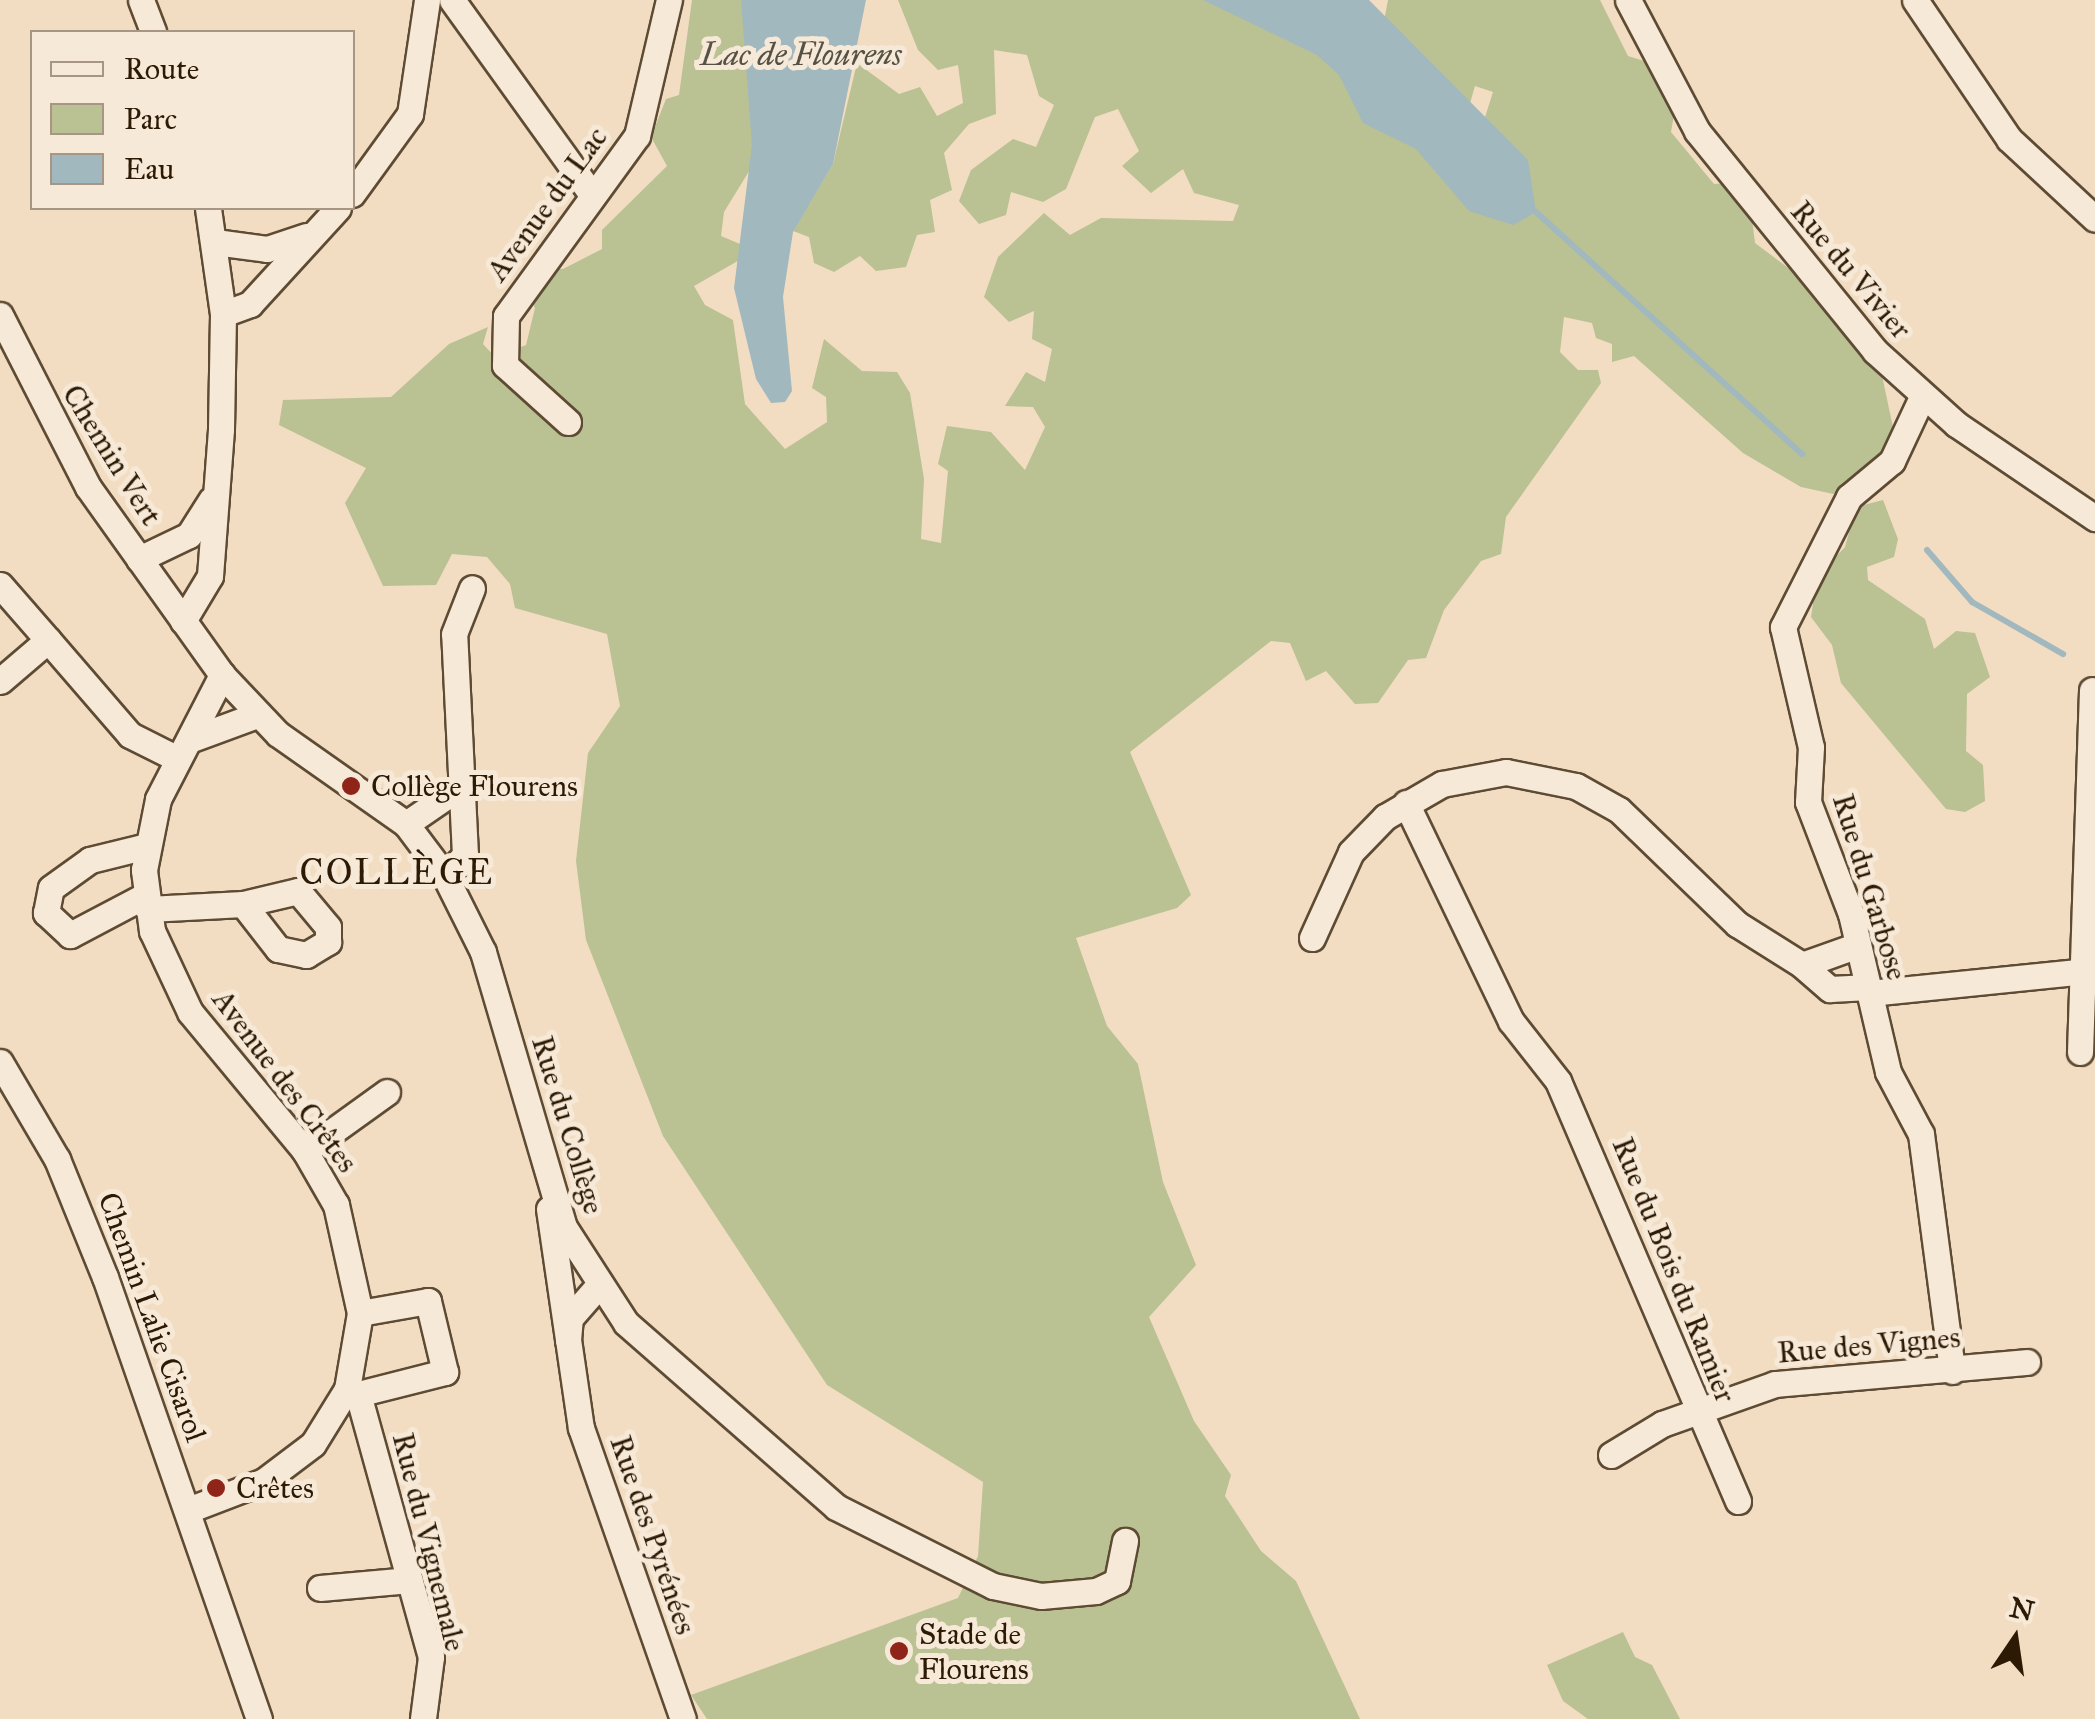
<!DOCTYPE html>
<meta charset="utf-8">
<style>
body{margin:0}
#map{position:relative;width:2095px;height:1719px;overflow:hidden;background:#f2ddc2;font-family:"IM FELL Great Primer",serif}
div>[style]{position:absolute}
.green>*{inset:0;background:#bac193}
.water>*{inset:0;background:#a1b8be}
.stream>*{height:6px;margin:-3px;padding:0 3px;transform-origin:3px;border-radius:3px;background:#a1b8be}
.roads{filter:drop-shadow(2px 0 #5e4b34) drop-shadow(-2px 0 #5e4b34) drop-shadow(0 2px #5e4b34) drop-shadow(0 -2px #5e4b34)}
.street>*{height:25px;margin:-12.5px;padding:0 12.5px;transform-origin:12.5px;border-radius:12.5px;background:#f7e9d7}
.dots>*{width:28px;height:28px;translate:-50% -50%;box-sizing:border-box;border:5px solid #f7e9d7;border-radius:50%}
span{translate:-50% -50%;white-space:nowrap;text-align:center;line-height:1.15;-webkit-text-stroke:10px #f7e9d7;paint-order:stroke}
.street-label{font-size:30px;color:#2c1a04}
.poi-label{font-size:30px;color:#2c1a04}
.left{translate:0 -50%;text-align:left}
.water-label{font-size:32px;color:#555145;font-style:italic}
.quarter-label{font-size:35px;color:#2c1a04;letter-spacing:2.5px}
.legend{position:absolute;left:30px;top:30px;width:325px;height:180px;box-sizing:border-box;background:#f7e9d7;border:2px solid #a69683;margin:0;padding:12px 18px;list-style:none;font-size:30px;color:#2c1a04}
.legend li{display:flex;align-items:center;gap:20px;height:50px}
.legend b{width:50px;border:2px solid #a69683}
.north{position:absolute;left:1965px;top:1589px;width:100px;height:100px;-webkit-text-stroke:8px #f7e9d7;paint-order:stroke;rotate:13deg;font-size:28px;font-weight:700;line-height:40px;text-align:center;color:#2c1a04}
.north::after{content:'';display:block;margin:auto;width:35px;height:45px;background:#2c1a04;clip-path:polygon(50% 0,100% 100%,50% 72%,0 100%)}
</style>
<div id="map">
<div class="green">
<div style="clip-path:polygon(692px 0,748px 0,759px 155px,724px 212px,721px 236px,740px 244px,743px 258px,694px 286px,705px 305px,733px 320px,745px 404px,785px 449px,827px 422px,826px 397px,812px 388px,824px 339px,862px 371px,897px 372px,910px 393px,924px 479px,921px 539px,941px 543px,948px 471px,938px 464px,947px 426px,991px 432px,1025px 470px,1045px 427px,1033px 407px,1005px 406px,1026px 372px,1045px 382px,1052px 349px,1032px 339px,1034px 311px,1009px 322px,984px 297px,998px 257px,1044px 213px,1070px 235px,1101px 218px,1233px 221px,1239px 205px,1194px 193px,1183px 169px,1151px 193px,1122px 166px,1139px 151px,1118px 109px,1095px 117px,1066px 189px,1043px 202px,1011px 192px,1006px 215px,979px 224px,959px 201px,971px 170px,1013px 139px,1036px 147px,1054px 105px,1039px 96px,1027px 55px,994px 50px,996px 114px,969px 124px,944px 153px,952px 190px,930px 200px,935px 232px,917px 235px,906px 267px,876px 271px,860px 256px,834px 272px,814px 263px,809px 237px,793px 231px,833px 164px,857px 63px,899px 94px,920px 87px,937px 116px,963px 103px,958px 65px,938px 70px,918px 50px,898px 0,1229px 0,1480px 133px,1493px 92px,1475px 86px,1466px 117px,1381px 37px,1388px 0,1600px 0,1628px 56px,1654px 64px,1676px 103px,1671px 132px,1714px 184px,1728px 183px,1752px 219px,1755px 243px,1803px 279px,1881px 371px,1894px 432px,1884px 456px,1838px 495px,1801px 487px,1743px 453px,1634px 356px,1612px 362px,1612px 344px,1596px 338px,1592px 323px,1564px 317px,1560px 352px,1578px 370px,1598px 370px,1601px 383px,1506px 517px,1501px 554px,1481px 561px,1444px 610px,1426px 658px,1408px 660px,1378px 703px,1355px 704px,1326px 671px,1306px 681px,1290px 643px,1271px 641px,1130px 752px,1191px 895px,1177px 908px,1076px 938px,1107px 1026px,1138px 1064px,1163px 1182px,1196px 1265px,1149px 1317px,1194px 1421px,1231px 1475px,1225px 1496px,1261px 1551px,1296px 1581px,1360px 1719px,707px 1719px,691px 1695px,958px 1598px,978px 1556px,983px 1482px,827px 1385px,663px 1136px,586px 940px,576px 861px,588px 753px,620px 706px,607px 634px,515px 608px,510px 584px,487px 557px,452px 554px,436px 585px,383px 586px,345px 503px,366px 468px,279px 425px,283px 400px,391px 397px,449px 344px,488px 327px,483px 344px,495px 357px,526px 345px,535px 308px,521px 282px,532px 265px,563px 269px,602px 249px,602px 230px,667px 166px,651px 137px,666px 99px,679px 95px)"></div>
<div style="clip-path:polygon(1883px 500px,1898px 539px,1894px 557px,1867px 567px,1868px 580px,1925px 619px,1934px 649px,1956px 631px,1975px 633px,1990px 677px,1967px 694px,1966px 751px,1983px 765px,1985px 801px,1965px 812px,1946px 809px,1841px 683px,1832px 645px,1811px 617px,1817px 577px,1845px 547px,1856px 507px)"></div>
<div style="clip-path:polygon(1623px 1632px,1635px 1657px,1652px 1665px,1680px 1719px,1588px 1719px,1563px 1701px,1547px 1665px)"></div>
</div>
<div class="water">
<div style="clip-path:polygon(741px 0,866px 0,833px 164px,793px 232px,783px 297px,792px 391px,785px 402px,771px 403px,756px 379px,734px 288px,752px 145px)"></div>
<div style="clip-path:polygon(1203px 0,1369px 0,1528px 160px,1536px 212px,1513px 225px,1469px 211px,1416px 149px,1363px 123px,1339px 75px,1317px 55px)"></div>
</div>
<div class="stream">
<div style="left:1536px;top:212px;width:360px;rotate:42.3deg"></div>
<div style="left:1927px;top:550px;width:69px;rotate:49.1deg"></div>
<div style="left:1972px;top:602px;width:105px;rotate:29.7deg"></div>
</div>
<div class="roads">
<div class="street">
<div style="left:141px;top:0;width:34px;rotate:69deg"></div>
<div style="left:452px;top:0;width:240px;rotate:54.3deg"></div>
<div style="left:1628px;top:0;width:148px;rotate:62.2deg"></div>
<div style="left:1697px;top:131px;width:283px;rotate:51deg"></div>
<div style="left:1875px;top:351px;width:109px;rotate:42deg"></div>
<div style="left:1956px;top:424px;width:168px;rotate:34.1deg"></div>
<div style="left:1915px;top:0;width:168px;rotate:55.9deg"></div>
<div style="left:2009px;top:139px;width:117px;rotate:42.9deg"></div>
<div style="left:352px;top:194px;width:99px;rotate:-54.1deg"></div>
<div style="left:410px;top:114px;width:115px;rotate:-81.5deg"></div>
<div style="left:215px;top:242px;width:52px;rotate:7.7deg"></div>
<div style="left:267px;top:249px;width:41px;rotate:-18.4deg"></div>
<div style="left:223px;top:314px;width:29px;rotate:-20deg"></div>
<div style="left:250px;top:304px;width:130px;rotate:-47.5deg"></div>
<div style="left:0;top:315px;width:193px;rotate:62.9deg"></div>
<div style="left:88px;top:487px;width:231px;rotate:54.5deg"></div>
<div style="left:222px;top:675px;width:81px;rotate:46.5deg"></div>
<div style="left:278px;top:734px;width:156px;rotate:35.1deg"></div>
<div style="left:406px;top:824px;width:65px;rotate:53.1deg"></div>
<div style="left:445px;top:876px;width:85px;rotate:63.4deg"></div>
<div style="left:483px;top:952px;width:287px;rotate:73.6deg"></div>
<div style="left:564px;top:1227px;width:114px;rotate:57.1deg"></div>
<div style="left:626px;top:1323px;width:279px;rotate:41.2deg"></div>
<div style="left:836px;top:1507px;width:176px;rotate:26.7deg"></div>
<div style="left:993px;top:1586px;width:49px;rotate:11.8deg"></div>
<div style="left:1041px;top:1596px;width:55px;rotate:-5.2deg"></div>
<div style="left:1096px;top:1591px;width:23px;rotate:-25deg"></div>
<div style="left:1117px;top:1581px;width:41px;rotate:-78.7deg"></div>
<div style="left:1922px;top:397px;width:71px;rotate:115.1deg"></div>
<div style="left:1892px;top:461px;width:56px;rotate:140.1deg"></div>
<div style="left:1849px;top:497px;width:146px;rotate:116.9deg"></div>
<div style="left:1783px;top:627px;width:123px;rotate:76.9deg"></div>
<div style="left:1811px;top:747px;width:55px;rotate:93.1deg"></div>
<div style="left:1808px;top:802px;width:120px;rotate:69deg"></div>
<div style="left:1851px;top:914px;width:162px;rotate:76.8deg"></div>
<div style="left:1888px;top:1072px;width:70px;rotate:62deg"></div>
<div style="left:1921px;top:1134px;width:239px;rotate:82.5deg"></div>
<div style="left:568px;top:422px;width:85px;rotate:-137.9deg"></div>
<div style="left:505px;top:365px;width:49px;rotate:-88.8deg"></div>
<div style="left:506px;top:316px;width:223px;rotate:-54deg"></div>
<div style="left:637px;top:136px;width:140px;rotate:-76.8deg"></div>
<div style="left:139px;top:559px;width:55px;rotate:-25.6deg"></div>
<div style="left:189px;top:535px;width:41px;rotate:-57.8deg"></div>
<div style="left:0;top:585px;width:73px;rotate:48.9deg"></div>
<div style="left:48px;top:640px;width:63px;rotate:139.5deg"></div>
<div style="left:183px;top:621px;width:52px;rotate:-59deg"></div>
<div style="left:210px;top:576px;width:147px;rotate:-85.7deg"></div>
<div style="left:221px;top:429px;width:115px;rotate:-89deg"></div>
<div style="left:223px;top:314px;width:107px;rotate:-98.1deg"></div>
<div style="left:48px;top:640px;width:125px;rotate:49.2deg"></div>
<div style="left:130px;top:735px;width:51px;rotate:26.6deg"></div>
<div style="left:192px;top:739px;width:69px;rotate:-20.3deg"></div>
<div style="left:1406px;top:803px;width:242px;rotate:64.3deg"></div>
<div style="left:1511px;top:1021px;width:76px;rotate:51.9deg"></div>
<div style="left:1558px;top:1081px;width:457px;rotate:66.8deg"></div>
<div style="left:406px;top:824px;width:67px;rotate:-34.6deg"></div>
<div style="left:445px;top:876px;width:29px;rotate:-46deg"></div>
<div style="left:465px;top:855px;width:221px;rotate:-92.8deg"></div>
<div style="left:454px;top:634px;width:49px;rotate:-68.6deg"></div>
<div style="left:146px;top:895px;width:86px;rotate:152.2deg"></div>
<div style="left:70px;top:935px;width:33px;rotate:-137deg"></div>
<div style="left:46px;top:913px;width:25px;rotate:-79deg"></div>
<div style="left:51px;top:888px;width:48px;rotate:-35.7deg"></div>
<div style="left:90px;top:860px;width:59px;rotate:-13.8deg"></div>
<div style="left:148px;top:909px;width:95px;rotate:-3deg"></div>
<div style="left:243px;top:904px;width:57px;rotate:52.1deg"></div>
<div style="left:278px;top:949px;width:29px;rotate:12deg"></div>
<div style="left:306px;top:955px;width:26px;rotate:-31deg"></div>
<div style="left:328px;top:942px;width:15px;rotate:-90deg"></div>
<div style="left:328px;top:927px;width:47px;rotate:-129.8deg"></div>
<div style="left:298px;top:891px;width:57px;rotate:166.7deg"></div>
<div style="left:1312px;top:938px;width:94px;rotate:-65.6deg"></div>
<div style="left:1351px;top:852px;width:49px;rotate:-45.8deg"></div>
<div style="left:1385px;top:817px;width:66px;rotate:-30.1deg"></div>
<div style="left:1442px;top:784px;width:65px;rotate:-10.6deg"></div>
<div style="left:1506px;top:772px;width:71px;rotate:11.3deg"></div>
<div style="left:1576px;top:786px;width:49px;rotate:29.2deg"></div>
<div style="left:1619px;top:810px;width:164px;rotate:44deg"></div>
<div style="left:1737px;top:924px;width:77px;rotate:32.2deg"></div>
<div style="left:1858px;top:945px;width:59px;rotate:160.3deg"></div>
<div style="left:1802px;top:965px;width:37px;rotate:41deg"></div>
<div style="left:1830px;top:989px;width:39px;rotate:-3deg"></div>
<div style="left:1870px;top:993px;width:226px;rotate:-5.8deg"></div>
<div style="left:2080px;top:1052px;width:362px;rotate:-88.1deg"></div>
<div style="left:0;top:1062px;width:113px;rotate:59.6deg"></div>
<div style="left:57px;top:1159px;width:127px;rotate:67.9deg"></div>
<div style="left:105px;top:1277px;width:468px;rotate:70.8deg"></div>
<div style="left:305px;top:1151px;width:101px;rotate:-35.7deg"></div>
<div style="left:549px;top:1209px;width:221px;rotate:81.7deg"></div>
<div style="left:581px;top:1428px;width:308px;rotate:70.7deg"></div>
<div style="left:568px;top:1340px;width:22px;rotate:-85deg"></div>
<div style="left:570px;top:1318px;width:43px;rotate:-48.8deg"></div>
<div style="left:347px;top:1389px;width:12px;rotate:24deg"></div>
<div style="left:358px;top:1394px;width:273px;rotate:74.5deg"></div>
<div style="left:431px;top:1657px;width:63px;rotate:97.4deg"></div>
<div style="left:358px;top:1394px;width:90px;rotate:-14.2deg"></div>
<div style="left:445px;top:1372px;width:73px;rotate:-103.5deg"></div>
<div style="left:428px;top:1301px;width:69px;rotate:170deg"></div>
<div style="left:1611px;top:1455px;width:60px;rotate:-31.3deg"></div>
<div style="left:1662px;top:1424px;width:120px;rotate:-19.5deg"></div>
<div style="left:1775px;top:1384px;width:253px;rotate:-5deg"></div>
<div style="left:188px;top:1510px;width:81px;rotate:-20.9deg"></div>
<div style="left:264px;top:1481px;width:61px;rotate:-37.1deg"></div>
<div style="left:313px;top:1444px;width:65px;rotate:-58.3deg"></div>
<div style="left:347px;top:1389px;width:77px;rotate:-80.3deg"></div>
<div style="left:360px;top:1313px;width:111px;rotate:-102.5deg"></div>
<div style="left:336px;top:1205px;width:62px;rotate:-119.9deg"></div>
<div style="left:305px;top:1151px;width:180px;rotate:-129.6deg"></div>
<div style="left:190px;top:1012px;width:89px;rotate:-115.1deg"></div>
<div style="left:152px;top:931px;width:62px;rotate:-97.5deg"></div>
<div style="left:144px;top:870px;width:72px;rotate:-78.8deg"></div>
<div style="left:158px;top:799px;width:140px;rotate:-62.7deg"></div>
<div style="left:320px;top:1588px;width:90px;rotate:-5.1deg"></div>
</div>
</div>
<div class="dots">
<div style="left:351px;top:786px;background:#8f2418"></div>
<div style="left:216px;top:1488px;background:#8f2418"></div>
<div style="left:899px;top:1651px;background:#8f2418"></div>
</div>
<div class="street-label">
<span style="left:547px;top:204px;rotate:-54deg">Avenue du Lac</span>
<span style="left:1851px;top:270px;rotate:50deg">Rue du Vivier</span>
<span style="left:112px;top:455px;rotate:58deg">Chemin Vert</span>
<span style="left:1870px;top:887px;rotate:73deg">Rue du Garbose</span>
<span style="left:285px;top:1081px;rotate:53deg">Avenue des Crêtes</span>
<span style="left:568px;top:1125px;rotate:73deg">Rue du Collège</span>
<span style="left:1674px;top:1270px;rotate:68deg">Rue du Bois du Ramier</span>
<span style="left:152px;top:1317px;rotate:70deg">Chemin Lalie Cisarol</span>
<span style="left:1869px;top:1345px;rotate:-5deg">Rue des Vignes</span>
<span style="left:653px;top:1535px;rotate:71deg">Rue des Pyrénées</span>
<span style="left:429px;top:1542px;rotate:76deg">Rue du Vignemale</span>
</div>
<div class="poi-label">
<span class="left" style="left:371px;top:786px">Collège Flourens</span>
<span class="left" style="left:236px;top:1488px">Crêtes</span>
<span class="left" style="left:919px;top:1651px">Stade de<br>Flourens</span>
</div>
<div class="water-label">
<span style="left:801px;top:55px">Lac de Flourens</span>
</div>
<div class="quarter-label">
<span style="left:397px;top:873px">COLLÈGE</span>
</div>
<ul class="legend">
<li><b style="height:12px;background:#f7e9d7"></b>Route</li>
<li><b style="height:28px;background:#bac193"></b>Parc</li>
<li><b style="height:28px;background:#a1b8be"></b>Eau</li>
</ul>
<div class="north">N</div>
</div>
